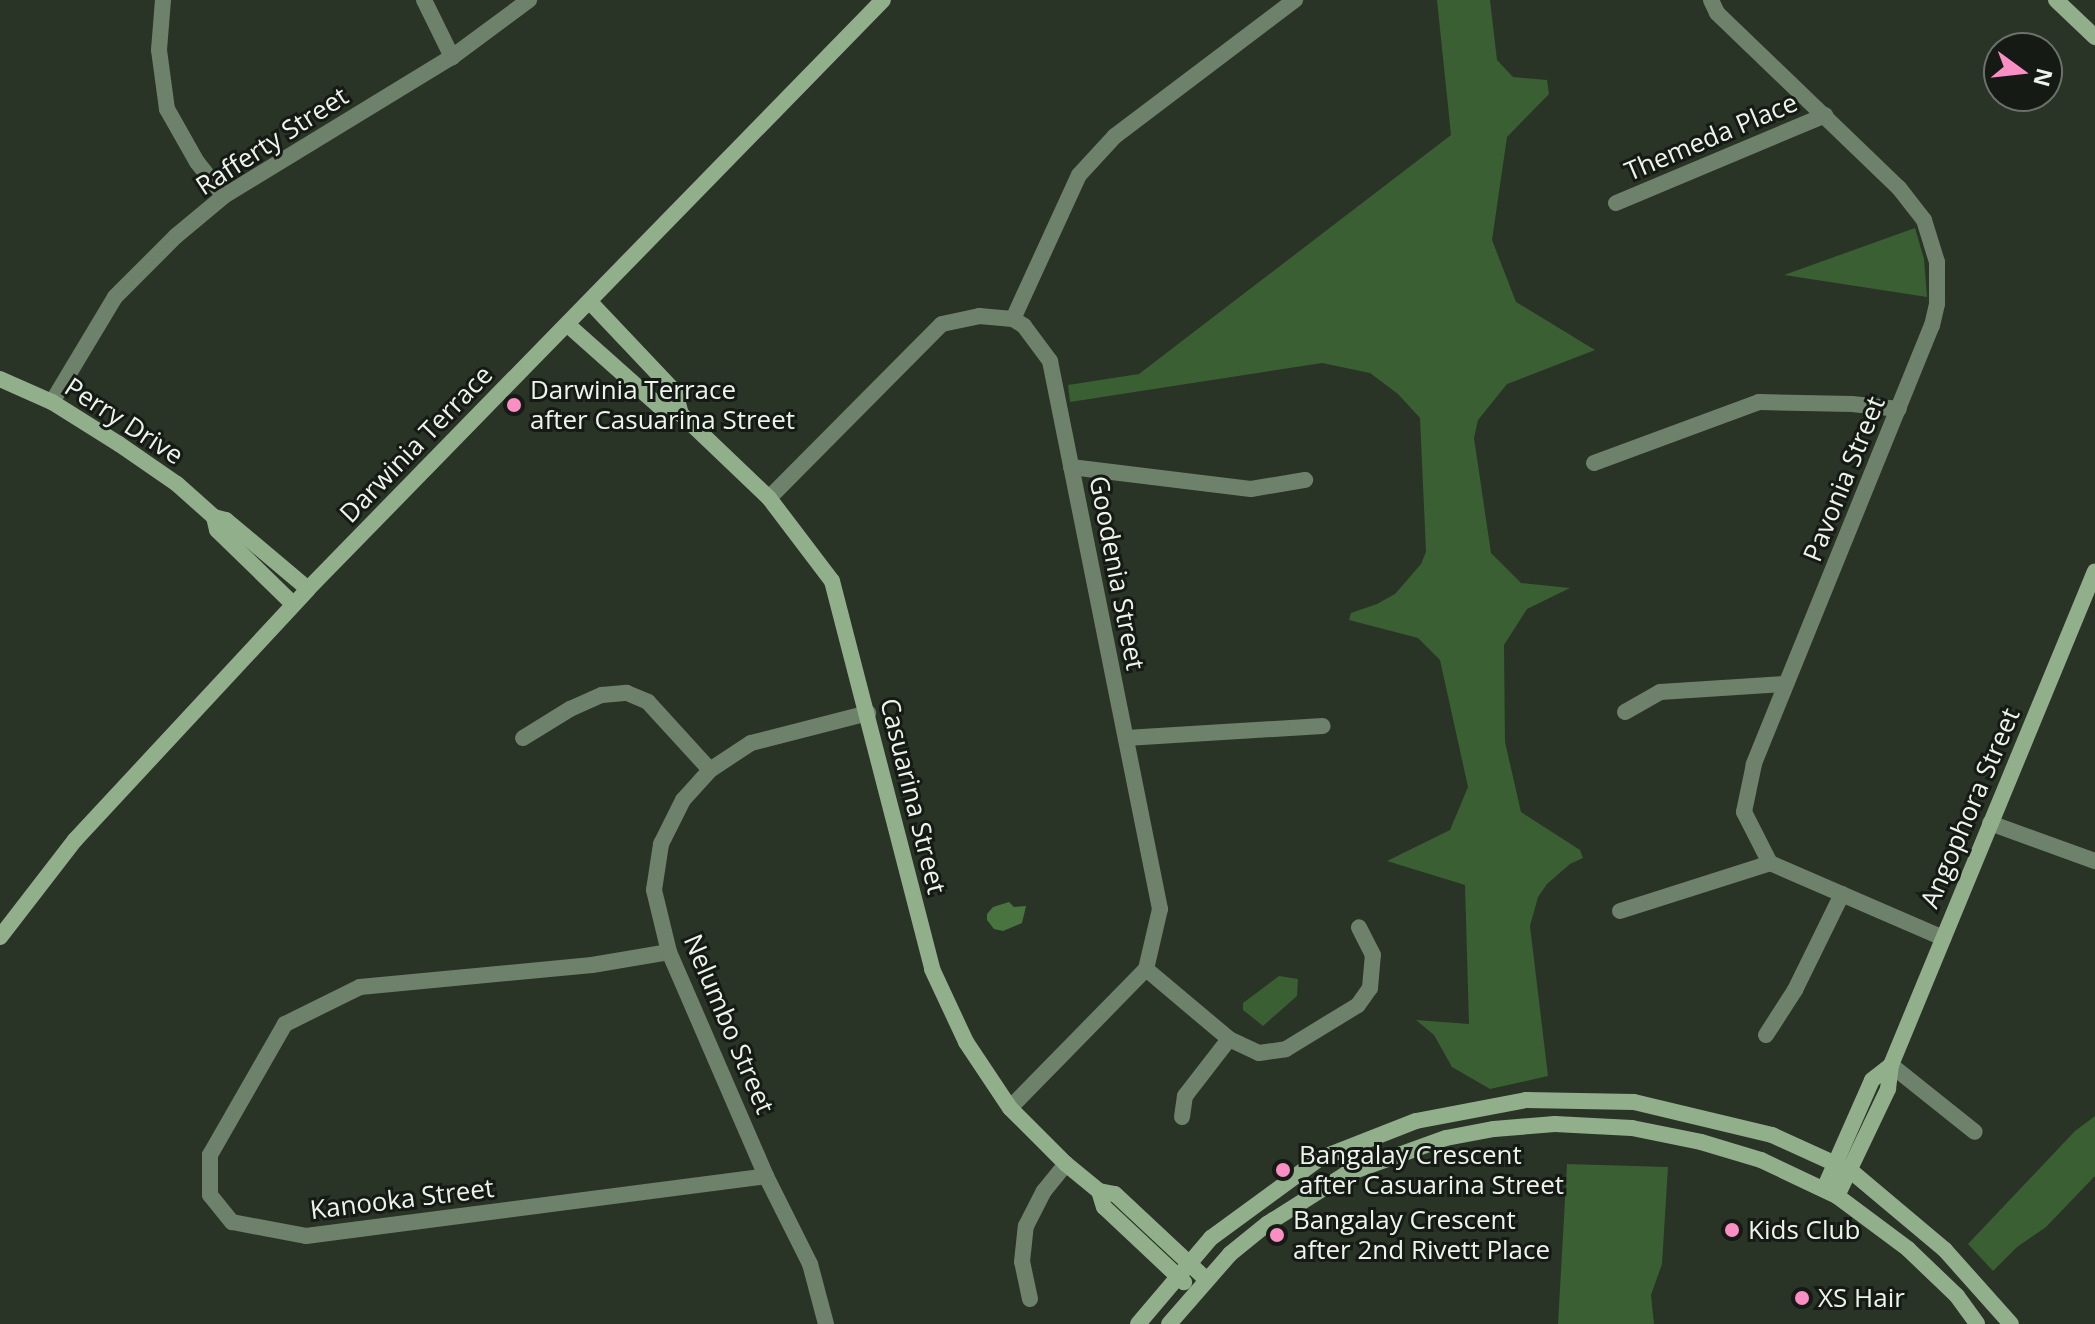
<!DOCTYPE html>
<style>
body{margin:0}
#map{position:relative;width:2095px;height:1324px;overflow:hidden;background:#293326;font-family:"Open Sans",sans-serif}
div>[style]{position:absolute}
.green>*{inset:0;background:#3a5f32}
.forest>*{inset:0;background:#497440}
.street>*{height:16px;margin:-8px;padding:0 8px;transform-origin:8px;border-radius:8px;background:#6e816a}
.secondary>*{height:16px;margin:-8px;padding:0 8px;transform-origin:8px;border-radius:8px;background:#91af8b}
.dots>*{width:22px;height:22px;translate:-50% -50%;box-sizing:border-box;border:4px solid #151a14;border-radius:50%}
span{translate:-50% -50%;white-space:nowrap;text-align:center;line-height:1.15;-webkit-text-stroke:6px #151a14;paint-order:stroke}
.street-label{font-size:26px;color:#edf4eb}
.poi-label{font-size:26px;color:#edf4eb}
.left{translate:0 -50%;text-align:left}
.north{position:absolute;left:1983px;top:32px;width:80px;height:80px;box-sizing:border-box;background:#151a14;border:2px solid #6b716a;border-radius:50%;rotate:105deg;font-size:22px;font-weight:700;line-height:32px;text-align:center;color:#edf4eb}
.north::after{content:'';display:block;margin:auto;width:28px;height:36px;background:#fb8fc4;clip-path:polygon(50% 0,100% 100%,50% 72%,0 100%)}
</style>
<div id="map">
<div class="green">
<div style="clip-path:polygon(1437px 0,1490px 0,1497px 60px,1513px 77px,1547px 80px,1549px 94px,1507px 137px,1492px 240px,1516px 302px,1595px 350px,1507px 384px,1478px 420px,1474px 438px,1491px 553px,1521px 583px,1570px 588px,1527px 609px,1504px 645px,1505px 742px,1521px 812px,1580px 850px,1583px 858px,1570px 864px,1547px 884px,1538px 897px,1530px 926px,1548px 1076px,1490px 1089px,1452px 1067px,1434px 1035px,1416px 1020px,1469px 1024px,1465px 885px,1387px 861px,1450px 830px,1468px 787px,1440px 660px,1418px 638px,1349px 620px,1351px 613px,1377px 604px,1395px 594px,1421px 564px,1426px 552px,1420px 418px,1398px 394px,1370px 373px,1322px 363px,1070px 402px,1068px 385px,1139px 374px,1451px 135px)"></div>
<div style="clip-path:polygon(1915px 228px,1924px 259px,1927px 297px,1784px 275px)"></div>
<div style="clip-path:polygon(1279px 976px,1298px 979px,1297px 996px,1263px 1026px,1243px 1010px,1243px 1003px)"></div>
<div style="clip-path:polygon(2095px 1116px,2095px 1176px,2046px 1227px,2017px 1247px,1993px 1271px,1968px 1244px,2075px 1131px)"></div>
<div style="clip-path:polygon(1567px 1164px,1668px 1167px,1662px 1264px,1651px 1295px,1654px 1324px,1558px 1324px)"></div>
</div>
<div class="forest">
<div style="clip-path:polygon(1009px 902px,1014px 907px,1026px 906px,1022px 923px,1003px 931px,994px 929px,987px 920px,987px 914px,993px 907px)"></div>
</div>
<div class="street">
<div style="left:163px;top:0;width:50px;rotate:94.6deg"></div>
<div style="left:159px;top:50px;width:60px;rotate:82.3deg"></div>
<div style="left:167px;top:109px;width:61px;rotate:60.5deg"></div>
<div style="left:197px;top:162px;width:43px;rotate:51.5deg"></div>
<div style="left:424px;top:0;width:64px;rotate:63.8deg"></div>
<div style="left:1711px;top:0;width:14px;rotate:65deg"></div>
<div style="left:1717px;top:13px;width:252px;rotate:43.9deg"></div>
<div style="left:1899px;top:188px;width:41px;rotate:52deg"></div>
<div style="left:1924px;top:220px;width:44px;rotate:72.8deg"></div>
<div style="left:1937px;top:262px;width:42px;rotate:90deg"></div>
<div style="left:1937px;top:304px;width:22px;rotate:103deg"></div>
<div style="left:1932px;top:325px;width:474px;rotate:112.1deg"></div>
<div style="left:1754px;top:764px;width:49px;rotate:101.8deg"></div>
<div style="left:1744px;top:812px;width:57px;rotate:63deg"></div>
<div style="left:1770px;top:863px;width:189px;rotate:23.4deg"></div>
<div style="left:1616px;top:203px;width:227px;rotate:-22.8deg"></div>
<div style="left:1013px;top:319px;width:158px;rotate:-65.4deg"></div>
<div style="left:1079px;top:175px;width:53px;rotate:-47.3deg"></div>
<div style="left:1115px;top:136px;width:226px;rotate:-37.1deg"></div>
<div style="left:52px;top:402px;width:122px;rotate:-59deg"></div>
<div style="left:115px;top:297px;width:86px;rotate:-45deg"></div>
<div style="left:176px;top:236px;width:62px;rotate:-39.8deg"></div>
<div style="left:224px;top:196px;width:267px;rotate:-31.4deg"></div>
<div style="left:452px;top:57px;width:96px;rotate:-36.5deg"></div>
<div style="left:1594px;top:463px;width:176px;rotate:-20.3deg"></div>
<div style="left:1759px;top:402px;width:93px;rotate:1.2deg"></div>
<div style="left:1852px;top:404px;width:47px;rotate:6.1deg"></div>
<div style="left:1071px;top:467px;width:181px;rotate:7deg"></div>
<div style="left:1251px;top:489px;width:55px;rotate:-9.5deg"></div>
<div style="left:769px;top:498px;width:245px;rotate:-45.2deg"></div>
<div style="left:942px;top:324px;width:38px;rotate:-12deg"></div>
<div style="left:979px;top:316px;width:34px;rotate:5deg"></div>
<div style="left:1013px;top:319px;width:13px;rotate:32deg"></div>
<div style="left:1024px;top:326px;width:44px;rotate:53.4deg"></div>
<div style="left:1050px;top:361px;width:559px;rotate:78.65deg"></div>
<div style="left:1160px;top:909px;width:62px;rotate:103.1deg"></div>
<div style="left:1146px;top:969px;width:194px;rotate:134.4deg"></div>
<div style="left:1625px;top:712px;width:40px;rotate:-29.7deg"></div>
<div style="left:1660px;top:692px;width:125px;rotate:-3.7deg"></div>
<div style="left:523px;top:738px;width:55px;rotate:-31.7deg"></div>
<div style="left:570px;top:709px;width:35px;rotate:-24deg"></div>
<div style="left:602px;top:695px;width:25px;rotate:-5deg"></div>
<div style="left:627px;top:693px;width:23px;rotate:23deg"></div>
<div style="left:648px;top:702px;width:92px;rotate:47.6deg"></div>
<div style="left:1126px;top:738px;width:197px;rotate:-3.5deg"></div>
<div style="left:1990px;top:823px;width:112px;rotate:19.9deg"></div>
<div style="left:1620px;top:911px;width:157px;rotate:-17.7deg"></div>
<div style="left:669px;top:952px;width:78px;rotate:170.4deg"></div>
<div style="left:592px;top:965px;width:233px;rotate:174.6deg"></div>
<div style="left:360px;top:987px;width:84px;rotate:153.7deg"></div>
<div style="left:285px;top:1024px;width:151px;rotate:119.8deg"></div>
<div style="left:210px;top:1155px;width:40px;rotate:90deg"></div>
<div style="left:210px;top:1195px;width:35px;rotate:51deg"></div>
<div style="left:232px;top:1222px;width:75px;rotate:10.7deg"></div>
<div style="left:306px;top:1236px;width:464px;rotate:-7.4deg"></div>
<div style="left:1146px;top:969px;width:109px;rotate:40.1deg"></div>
<div style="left:1229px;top:1039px;width:33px;rotate:25deg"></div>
<div style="left:1259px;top:1053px;width:27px;rotate:-8deg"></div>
<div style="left:1286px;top:1049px;width:84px;rotate:-31.4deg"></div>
<div style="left:1358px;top:1005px;width:21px;rotate:-55deg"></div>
<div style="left:1370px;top:988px;width:33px;rotate:-85deg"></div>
<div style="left:1373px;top:955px;width:31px;rotate:-117deg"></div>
<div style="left:1766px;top:1035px;width:54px;rotate:-57.2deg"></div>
<div style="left:1795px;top:990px;width:107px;rotate:-63.9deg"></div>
<div style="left:1891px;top:1065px;width:107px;rotate:38.6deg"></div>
<div style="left:1182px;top:1117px;width:21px;rotate:-82deg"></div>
<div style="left:1185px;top:1096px;width:72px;rotate:-52.3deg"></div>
<div style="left:1030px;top:1299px;width:38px;rotate:-102deg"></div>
<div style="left:1022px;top:1262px;width:36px;rotate:-84deg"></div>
<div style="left:1026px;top:1226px;width:39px;rotate:-63deg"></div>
<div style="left:1044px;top:1191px;width:35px;rotate:-51deg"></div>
<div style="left:826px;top:1324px;width:62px;rotate:-104.9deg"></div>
<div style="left:810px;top:1264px;width:98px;rotate:-116.6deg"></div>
<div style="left:766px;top:1176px;width:244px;rotate:-113.4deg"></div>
<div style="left:669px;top:952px;width:64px;rotate:-103.6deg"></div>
<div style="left:654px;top:890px;width:47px;rotate:-81.3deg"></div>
<div style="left:661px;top:844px;width:49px;rotate:-63.4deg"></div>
<div style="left:683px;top:800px;width:40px;rotate:-48deg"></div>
<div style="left:710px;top:770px;width:49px;rotate:-33.4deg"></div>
<div style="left:751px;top:743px;width:121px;rotate:-14.4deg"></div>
</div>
<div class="secondary">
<div style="left:2056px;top:0;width:54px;rotate:43.5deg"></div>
<div style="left:590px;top:302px;width:124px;rotate:46.6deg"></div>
<div style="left:675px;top:392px;width:23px;rotate:75deg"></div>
<div style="left:568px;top:325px;width:123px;rotate:41.7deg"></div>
<div style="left:660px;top:407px;width:22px;rotate:18deg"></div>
<div style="left:681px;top:414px;width:122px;rotate:43.7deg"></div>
<div style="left:769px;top:498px;width:104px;rotate:52.8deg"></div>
<div style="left:832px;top:581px;width:401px;rotate:75.5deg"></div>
<div style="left:932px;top:969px;width:81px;rotate:65deg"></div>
<div style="left:966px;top:1042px;width:79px;rotate:56.3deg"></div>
<div style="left:1010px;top:1108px;width:79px;rotate:45deg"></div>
<div style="left:1066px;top:1164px;width:43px;rotate:39.3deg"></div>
<div style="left:1099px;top:1191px;width:16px;rotate:11deg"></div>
<div style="left:1115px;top:1194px;width:126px;rotate:43.1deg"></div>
<div style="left:0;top:379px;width:57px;rotate:23.9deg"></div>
<div style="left:52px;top:402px;width:79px;rotate:32.1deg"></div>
<div style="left:119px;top:444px;width:70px;rotate:34.6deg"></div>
<div style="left:177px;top:484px;width:50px;rotate:41.7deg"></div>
<div style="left:214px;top:517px;width:12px;rotate:14deg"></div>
<div style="left:226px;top:520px;width:107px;rotate:40.1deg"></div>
<div style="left:214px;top:517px;width:13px;rotate:77deg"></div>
<div style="left:217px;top:530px;width:106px;rotate:44.2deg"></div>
<div style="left:0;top:937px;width:123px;rotate:-52.3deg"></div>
<div style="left:75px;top:840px;width:342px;rotate:-47.1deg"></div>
<div style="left:308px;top:589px;width:823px;rotate:-45.69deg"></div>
<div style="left:1824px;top:1189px;width:119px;rotate:-66.2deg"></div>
<div style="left:1872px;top:1080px;width:24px;rotate:-38deg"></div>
<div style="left:1099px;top:1191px;width:17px;rotate:73deg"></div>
<div style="left:1104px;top:1207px;width:110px;rotate:43.2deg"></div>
<div style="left:1837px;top:1196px;width:119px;rotate:-64.5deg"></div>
<div style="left:1888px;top:1089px;width:24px;rotate:-83deg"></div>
<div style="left:1891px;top:1065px;width:534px;rotate:-67.56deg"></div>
<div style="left:1138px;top:1324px;width:113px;rotate:-49.7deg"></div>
<div style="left:1211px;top:1238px;width:134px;rotate:-36.2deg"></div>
<div style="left:1319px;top:1159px;width:104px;rotate:-21.4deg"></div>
<div style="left:1416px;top:1121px;width:112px;rotate:-10.8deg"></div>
<div style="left:1526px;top:1100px;width:108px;rotate:1.1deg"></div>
<div style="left:1634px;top:1102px;width:142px;rotate:13.4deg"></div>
<div style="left:1772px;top:1135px;width:70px;rotate:24.4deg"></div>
<div style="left:1836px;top:1164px;width:17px;rotate:25deg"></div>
<div style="left:1851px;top:1171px;width:123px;rotate:40deg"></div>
<div style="left:1945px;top:1250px;width:99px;rotate:48.3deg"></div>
<div style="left:1169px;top:1324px;width:93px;rotate:-48.9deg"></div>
<div style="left:1230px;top:1254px;width:48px;rotate:-39deg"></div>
<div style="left:1267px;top:1224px;width:93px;rotate:-32.3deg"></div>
<div style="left:1346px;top:1174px;width:106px;rotate:-19.8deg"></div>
<div style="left:1446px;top:1138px;width:49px;rotate:-10.6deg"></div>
<div style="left:1494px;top:1129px;width:61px;rotate:-4.7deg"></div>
<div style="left:1555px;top:1124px;width:77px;rotate:3deg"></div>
<div style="left:1632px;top:1128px;width:70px;rotate:11.5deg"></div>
<div style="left:1701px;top:1142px;width:63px;rotate:16.7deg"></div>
<div style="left:1761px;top:1160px;width:84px;rotate:25.3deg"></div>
<div style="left:1837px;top:1196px;width:89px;rotate:36.7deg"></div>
<div style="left:1908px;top:1249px;width:68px;rotate:43.8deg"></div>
<div style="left:1957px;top:1296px;width:34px;rotate:54deg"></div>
</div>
<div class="dots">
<div style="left:514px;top:405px;background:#fb8fc4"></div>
<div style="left:1283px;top:1170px;background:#fb8fc4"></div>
<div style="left:1732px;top:1230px;background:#fb8fc4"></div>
<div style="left:1277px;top:1235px;background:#fb8fc4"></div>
<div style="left:1802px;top:1298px;background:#fb8fc4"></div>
</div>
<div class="street-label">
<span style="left:1711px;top:137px;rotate:-23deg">Themeda Place</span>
<span style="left:272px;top:141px;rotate:-33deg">Rafferty Street</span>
<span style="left:124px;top:421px;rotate:33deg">Perry Drive</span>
<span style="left:416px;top:444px;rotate:-46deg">Darwinia Terrace</span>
<span style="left:1844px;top:479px;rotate:-68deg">Pavonia Street</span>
<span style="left:1117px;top:573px;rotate:79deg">Goodenia Street</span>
<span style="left:913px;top:796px;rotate:76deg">Casuarina Street</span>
<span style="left:1970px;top:808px;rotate:-67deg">Angophora Street</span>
<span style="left:729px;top:1024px;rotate:67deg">Nelumbo Street</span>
<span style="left:402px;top:1199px;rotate:-7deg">Kanooka Street</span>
</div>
<div class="poi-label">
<span class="left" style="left:530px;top:405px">Darwinia Terrace<br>after Casuarina Street</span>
<span class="left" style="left:1299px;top:1170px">Bangalay Crescent<br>after Casuarina Street</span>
<span class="left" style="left:1293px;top:1235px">Bangalay Crescent<br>after 2nd Rivett Place</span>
<span class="left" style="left:1748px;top:1230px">Kids Club</span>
<span class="left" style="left:1818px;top:1298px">XS Hair</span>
</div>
<div class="north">N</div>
</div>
